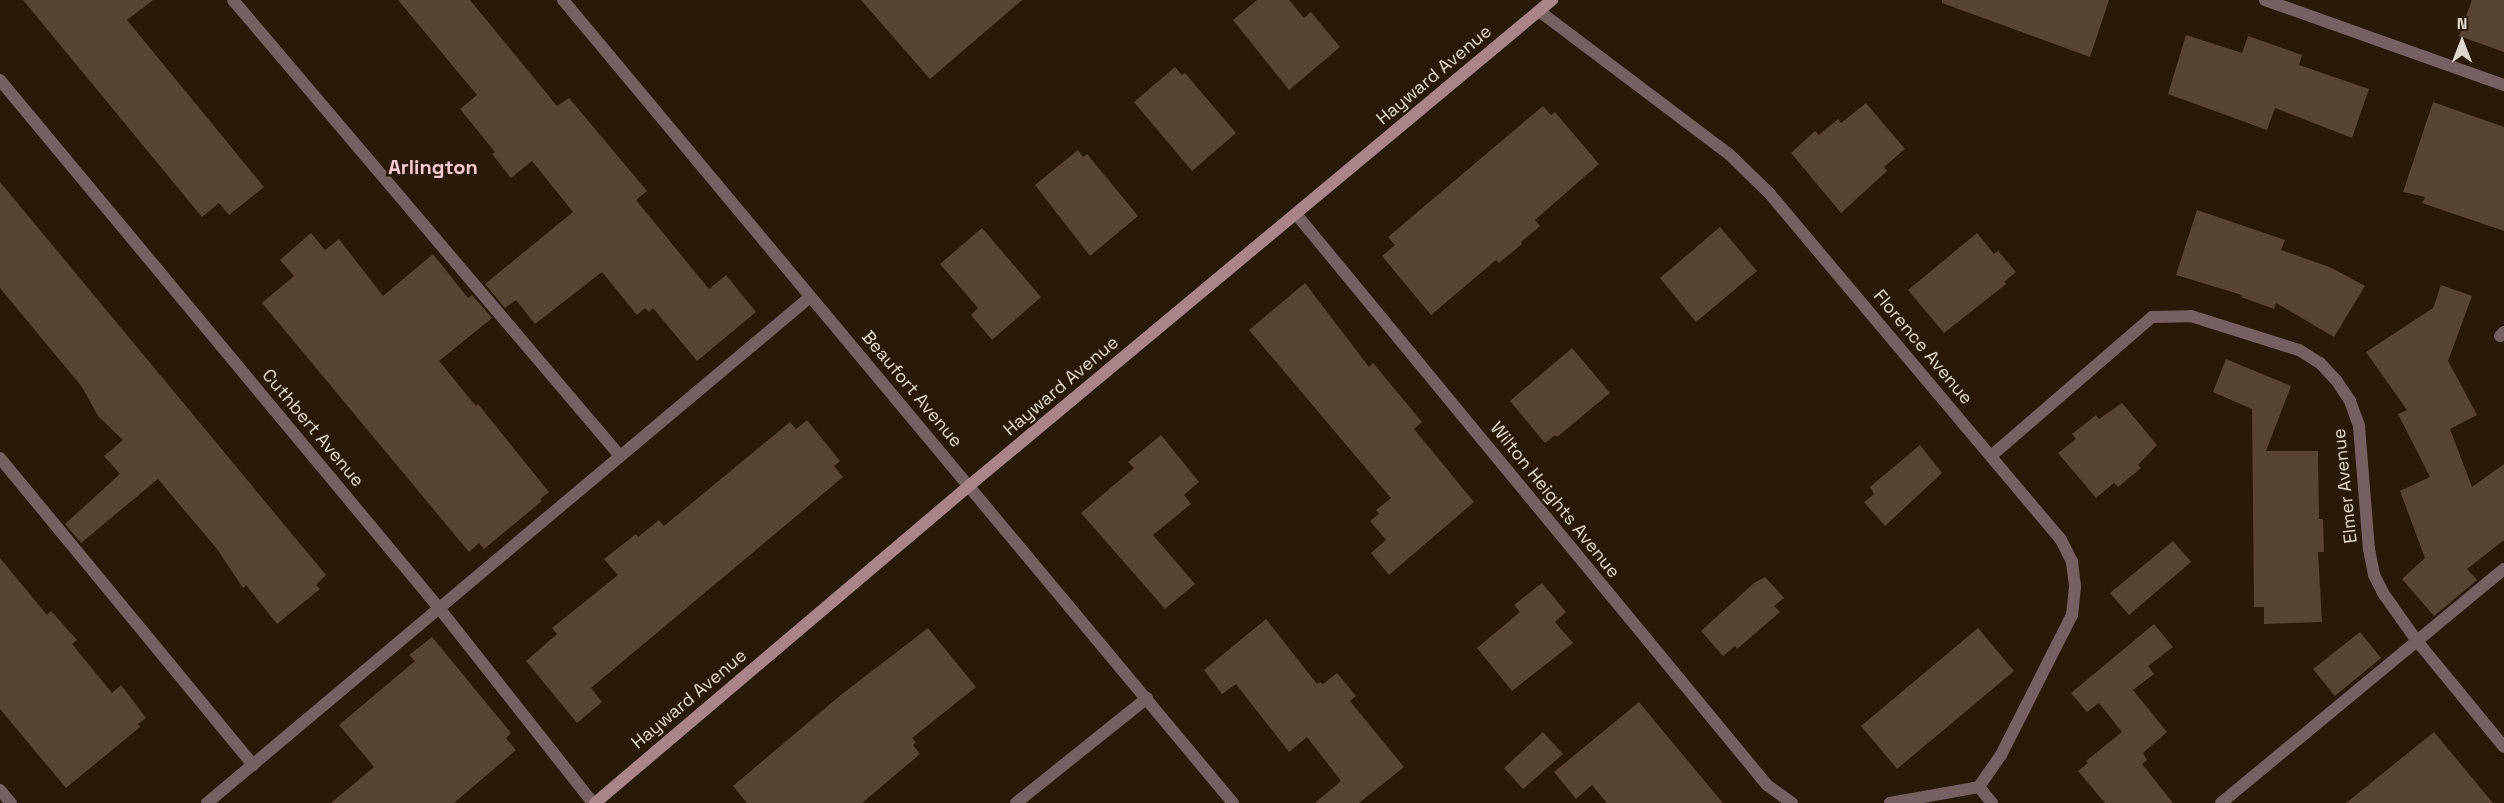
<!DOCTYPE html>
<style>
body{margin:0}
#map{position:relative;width:2504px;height:803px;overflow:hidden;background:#2a1907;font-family:"Space Grotesk",sans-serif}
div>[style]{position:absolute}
.building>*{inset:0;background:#584432}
.lane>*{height:12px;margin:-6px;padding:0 6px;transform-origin:6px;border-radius:6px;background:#766062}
.street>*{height:12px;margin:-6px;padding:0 6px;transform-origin:6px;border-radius:6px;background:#766062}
.secondary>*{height:12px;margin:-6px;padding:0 6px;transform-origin:6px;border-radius:6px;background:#a9858a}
span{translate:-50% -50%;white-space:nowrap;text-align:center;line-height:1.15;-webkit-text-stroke:5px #2a1907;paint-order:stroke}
.street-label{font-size:18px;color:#e2d7cc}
.neighbourhood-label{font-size:20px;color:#fbc8d6;font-weight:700}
.north{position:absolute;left:2432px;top:12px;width:60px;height:60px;-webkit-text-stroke:4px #2a1907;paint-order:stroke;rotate:0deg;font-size:16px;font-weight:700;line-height:24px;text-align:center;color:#e2d7cc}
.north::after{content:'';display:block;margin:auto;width:21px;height:27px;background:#e2d7cc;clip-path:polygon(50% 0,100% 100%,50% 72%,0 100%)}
</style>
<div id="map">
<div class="building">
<div style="clip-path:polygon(23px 0,153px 0,127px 20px,264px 187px,229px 215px,219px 203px,202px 217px)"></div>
<div style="clip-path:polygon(398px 0,470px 0,557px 106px,569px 98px,647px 191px,636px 200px,709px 289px,726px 275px,756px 312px,697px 361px,653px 308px,649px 312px,645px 308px,637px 315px,602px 272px,535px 324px,516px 300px,505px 308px,485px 284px,573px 212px,532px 161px,511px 178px,492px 154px,495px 152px,460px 109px,477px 95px)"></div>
<div style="clip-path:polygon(861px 0,1022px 0,930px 79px)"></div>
<div style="clip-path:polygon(1257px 0,1289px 0,1304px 18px,1311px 12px,1340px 47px,1289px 90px,1233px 20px)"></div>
<div style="clip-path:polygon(1942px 0,2109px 0,2090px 57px,1942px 3px)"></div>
<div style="clip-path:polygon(2472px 0,2504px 0,2504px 52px,2459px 36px)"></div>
<div style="clip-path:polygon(2186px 35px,2242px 53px,2248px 36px,2302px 55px,2299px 65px,2369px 89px,2352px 138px,2275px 108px,2267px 130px,2168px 94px)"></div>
<div style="clip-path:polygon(1175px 67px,1182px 75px,1185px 73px,1236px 133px,1192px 171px,1134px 102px)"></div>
<div style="clip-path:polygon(2433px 102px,2504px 127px,2504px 231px,2422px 203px,2425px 197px,2403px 192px)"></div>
<div style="clip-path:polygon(1866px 103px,1905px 149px,1884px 167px,1887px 171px,1841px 213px,1791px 153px,1815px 131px,1819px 135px,1838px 119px,1841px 123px)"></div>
<div style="clip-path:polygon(1543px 106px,1551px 115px,1555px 112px,1599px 164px,1535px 220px,1540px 226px,1521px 242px,1522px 244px,1499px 263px,1496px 260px,1431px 315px,1382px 256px,1395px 245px,1388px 237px)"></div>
<div style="clip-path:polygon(1078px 150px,1083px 157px,1087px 154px,1138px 216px,1090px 256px,1035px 185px)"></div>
<div style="clip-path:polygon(0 182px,326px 575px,316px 585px,320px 589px,277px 624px,246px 585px,243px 588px,217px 549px,158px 479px,81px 543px,65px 524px,120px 474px,104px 456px,123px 440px,98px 416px,82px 387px,0 288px)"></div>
<div style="clip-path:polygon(2197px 210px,2285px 240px,2281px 250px,2332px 268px,2365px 286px,2334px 337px,2276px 303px,2274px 309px,2241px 297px,2242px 295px,2176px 275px)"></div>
<div style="clip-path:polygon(1720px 227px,1757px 271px,1696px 322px,1660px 278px)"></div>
<div style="clip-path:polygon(982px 228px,1041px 297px,992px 340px,971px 315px,978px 308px,940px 264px)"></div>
<div style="clip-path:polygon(311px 233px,325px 250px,339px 239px,383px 296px,433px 254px,468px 298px,472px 295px,492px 318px,439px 361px,476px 406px,478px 404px,549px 492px,540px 499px,542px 501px,484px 549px,479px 543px,469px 552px,262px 303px,294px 276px,280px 260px)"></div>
<div style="clip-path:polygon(1977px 233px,1994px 254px,1998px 251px,2016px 272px,2004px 282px,2006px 284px,1944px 333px,1908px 290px)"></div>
<div style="clip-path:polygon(1305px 283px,1369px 367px,1373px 363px,1422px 422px,1414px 429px,1474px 502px,1389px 575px,1371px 553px,1386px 540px,1370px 521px,1379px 514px,1376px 510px,1391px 498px,1249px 330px)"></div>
<div style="clip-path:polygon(2441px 285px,2472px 296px,2448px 361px,2477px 415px,2450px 429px,2472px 487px,2504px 464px,2504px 540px,2467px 569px,2477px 580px,2434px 616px,2402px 579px,2425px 558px,2400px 491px,2430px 477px,2398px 414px,2407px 410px,2366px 352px,2433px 308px)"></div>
<div style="clip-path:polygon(1572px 348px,1610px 393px,1557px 437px,1555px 435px,1545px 443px,1510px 401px)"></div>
<div style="clip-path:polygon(2226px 359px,2291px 386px,2266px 451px,2318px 451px,2319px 519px,2323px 519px,2324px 552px,2318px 552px,2322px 622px,2264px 624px,2264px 607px,2254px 607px,2252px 409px,2213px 392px)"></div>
<div style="clip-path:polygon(2122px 403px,2157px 445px,2138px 465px,2141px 468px,2118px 487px,2114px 483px,2096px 498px,2058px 453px,2076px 439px,2072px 434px,2096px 415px,2099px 419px)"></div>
<div style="clip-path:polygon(807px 420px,840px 461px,834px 466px,843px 477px,591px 688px,602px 702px,577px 723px,526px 661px,557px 634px,552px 628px,618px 575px,604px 559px,636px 534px,638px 537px,659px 520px,664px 526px,790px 422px,796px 429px)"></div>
<div style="clip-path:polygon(1161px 435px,1199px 482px,1184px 495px,1191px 504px,1153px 535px,1195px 584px,1165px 609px,1081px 513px,1134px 468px,1128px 462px)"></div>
<div style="clip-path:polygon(1920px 445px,1942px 473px,1885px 526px,1864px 502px,1874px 494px,1870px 487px)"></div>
<div style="clip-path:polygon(2173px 541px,2191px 562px,2129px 615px,2110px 593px)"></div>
<div style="clip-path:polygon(0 558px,47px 615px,51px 611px,77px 640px,72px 644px,112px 693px,121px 685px,146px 718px,138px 724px,140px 727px,66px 788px,0 709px)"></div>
<div style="clip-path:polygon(1765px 577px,1784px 598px,1774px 606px,1780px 612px,1737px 649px,1735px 646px,1723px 656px,1701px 631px,1754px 583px)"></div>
<div style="clip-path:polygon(1542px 583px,1566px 612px,1555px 622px,1573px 643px,1512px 691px,1477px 648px,1520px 612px,1514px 605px)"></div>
<div style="clip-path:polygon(1266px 619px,1317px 684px,1320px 682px,1323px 684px,1337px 673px,1356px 696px,1350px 701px,1404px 767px,1359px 803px,1315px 803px,1341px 781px,1307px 737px,1289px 752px,1236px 684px,1222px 694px,1204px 670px)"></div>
<div style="clip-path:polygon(2154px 624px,2173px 647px,2148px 666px,2154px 674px,2133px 690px,2167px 732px,2143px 753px,2147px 760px,2142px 764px,2173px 803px,2105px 803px,2078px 771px,2088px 763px,2086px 761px,2122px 732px,2099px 703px,2087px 712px,2071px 693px)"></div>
<div style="clip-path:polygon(928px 628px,976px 687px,912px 738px,916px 742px,913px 745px,920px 754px,862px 803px,747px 803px,733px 786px,842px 694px)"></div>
<div style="clip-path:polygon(1978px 628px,2014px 671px,1897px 769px,1861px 726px)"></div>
<div style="clip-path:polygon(2360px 632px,2381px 658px,2335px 696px,2313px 669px)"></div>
<div style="clip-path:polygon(432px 637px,511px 733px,506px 738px,516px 750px,454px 803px,331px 803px,374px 767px,339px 725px,415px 661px,409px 655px)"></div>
<div style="clip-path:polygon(1639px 702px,1663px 731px,1723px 803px,1607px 803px,1592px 785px,1576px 799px,1554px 772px)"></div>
<div style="clip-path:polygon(1543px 732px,1563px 754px,1523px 789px,1504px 768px)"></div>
<div style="clip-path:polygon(2434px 732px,2493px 803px,2346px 803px)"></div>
</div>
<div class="lane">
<div style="left:233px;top:0;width:598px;rotate:49.68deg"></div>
<div style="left:0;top:458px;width:398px;rotate:50.5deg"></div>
<div style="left:207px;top:803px;width:787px;rotate:-40deg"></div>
<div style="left:1016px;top:803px;width:168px;rotate:-38.7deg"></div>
<div style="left:2221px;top:803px;width:367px;rotate:-39.6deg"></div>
</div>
<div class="street">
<div style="left:563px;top:0;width:1046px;rotate:50.16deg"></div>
<div style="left:2265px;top:0;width:254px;rotate:19.6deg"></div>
<div style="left:1539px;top:11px;width:238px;rotate:37deg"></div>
<div style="left:1729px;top:154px;width:56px;rotate:44.3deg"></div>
<div style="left:1769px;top:193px;width:451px;rotate:49.9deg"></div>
<div style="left:2060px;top:538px;width:27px;rotate:63deg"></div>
<div style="left:2072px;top:562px;width:25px;rotate:83deg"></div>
<div style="left:2075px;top:587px;width:28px;rotate:96deg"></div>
<div style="left:2072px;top:615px;width:157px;rotate:116.9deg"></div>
<div style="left:2001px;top:755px;width:39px;rotate:125deg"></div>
<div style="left:0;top:80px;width:687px;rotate:50.26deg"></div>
<div style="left:439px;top:608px;width:248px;rotate:51.7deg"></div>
<div style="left:1296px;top:214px;width:740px;rotate:50.48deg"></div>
<div style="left:1767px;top:785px;width:31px;rotate:36deg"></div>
<div style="left:2500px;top:336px;width:6px;rotate:-45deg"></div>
<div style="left:1991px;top:456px;width:213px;rotate:-40.8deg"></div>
<div style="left:2152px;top:317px;width:39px;rotate:-1deg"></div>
<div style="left:2191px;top:316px;width:113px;rotate:17.5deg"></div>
<div style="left:2299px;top:350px;width:25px;rotate:32deg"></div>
<div style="left:2320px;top:363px;width:23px;rotate:47deg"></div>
<div style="left:2336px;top:380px;width:25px;rotate:56deg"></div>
<div style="left:2350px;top:401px;width:27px;rotate:70deg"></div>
<div style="left:2359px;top:426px;width:123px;rotate:85.4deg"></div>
<div style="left:2369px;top:549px;width:26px;rotate:79deg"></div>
<div style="left:2374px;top:575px;width:20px;rotate:63deg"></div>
<div style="left:2383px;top:593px;width:59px;rotate:54.7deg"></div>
<div style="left:2417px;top:641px;width:137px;rotate:50.6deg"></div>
<div style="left:1979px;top:787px;width:21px;rotate:51deg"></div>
<div style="left:0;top:790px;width:17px;rotate:50deg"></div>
<div style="left:1890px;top:803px;width:90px;rotate:-10.2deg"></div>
</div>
<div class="secondary">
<div style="left:595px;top:803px;width:492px;rotate:-40.3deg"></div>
<div style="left:970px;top:485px;width:758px;rotate:-39.81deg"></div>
</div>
<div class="street-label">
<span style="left:1434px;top:75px;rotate:-40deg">Hayward Avenue</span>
<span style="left:1923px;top:347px;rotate:50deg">Florence Avenue</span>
<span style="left:1061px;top:386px;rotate:-40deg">Hayward Avenue</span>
<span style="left:912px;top:389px;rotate:50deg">Beaufort Avenue</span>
<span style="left:313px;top:428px;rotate:50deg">Cuthbert Avenue</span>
<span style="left:2345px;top:486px;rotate:-96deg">Elmer Avenue</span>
<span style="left:1555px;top:500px;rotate:51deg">Wilton Heights Avenue</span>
<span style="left:689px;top:699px;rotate:-40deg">Hayward Avenue</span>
</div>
<div class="neighbourhood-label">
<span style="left:433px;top:167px">Arlington</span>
</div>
<div class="north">N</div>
</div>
